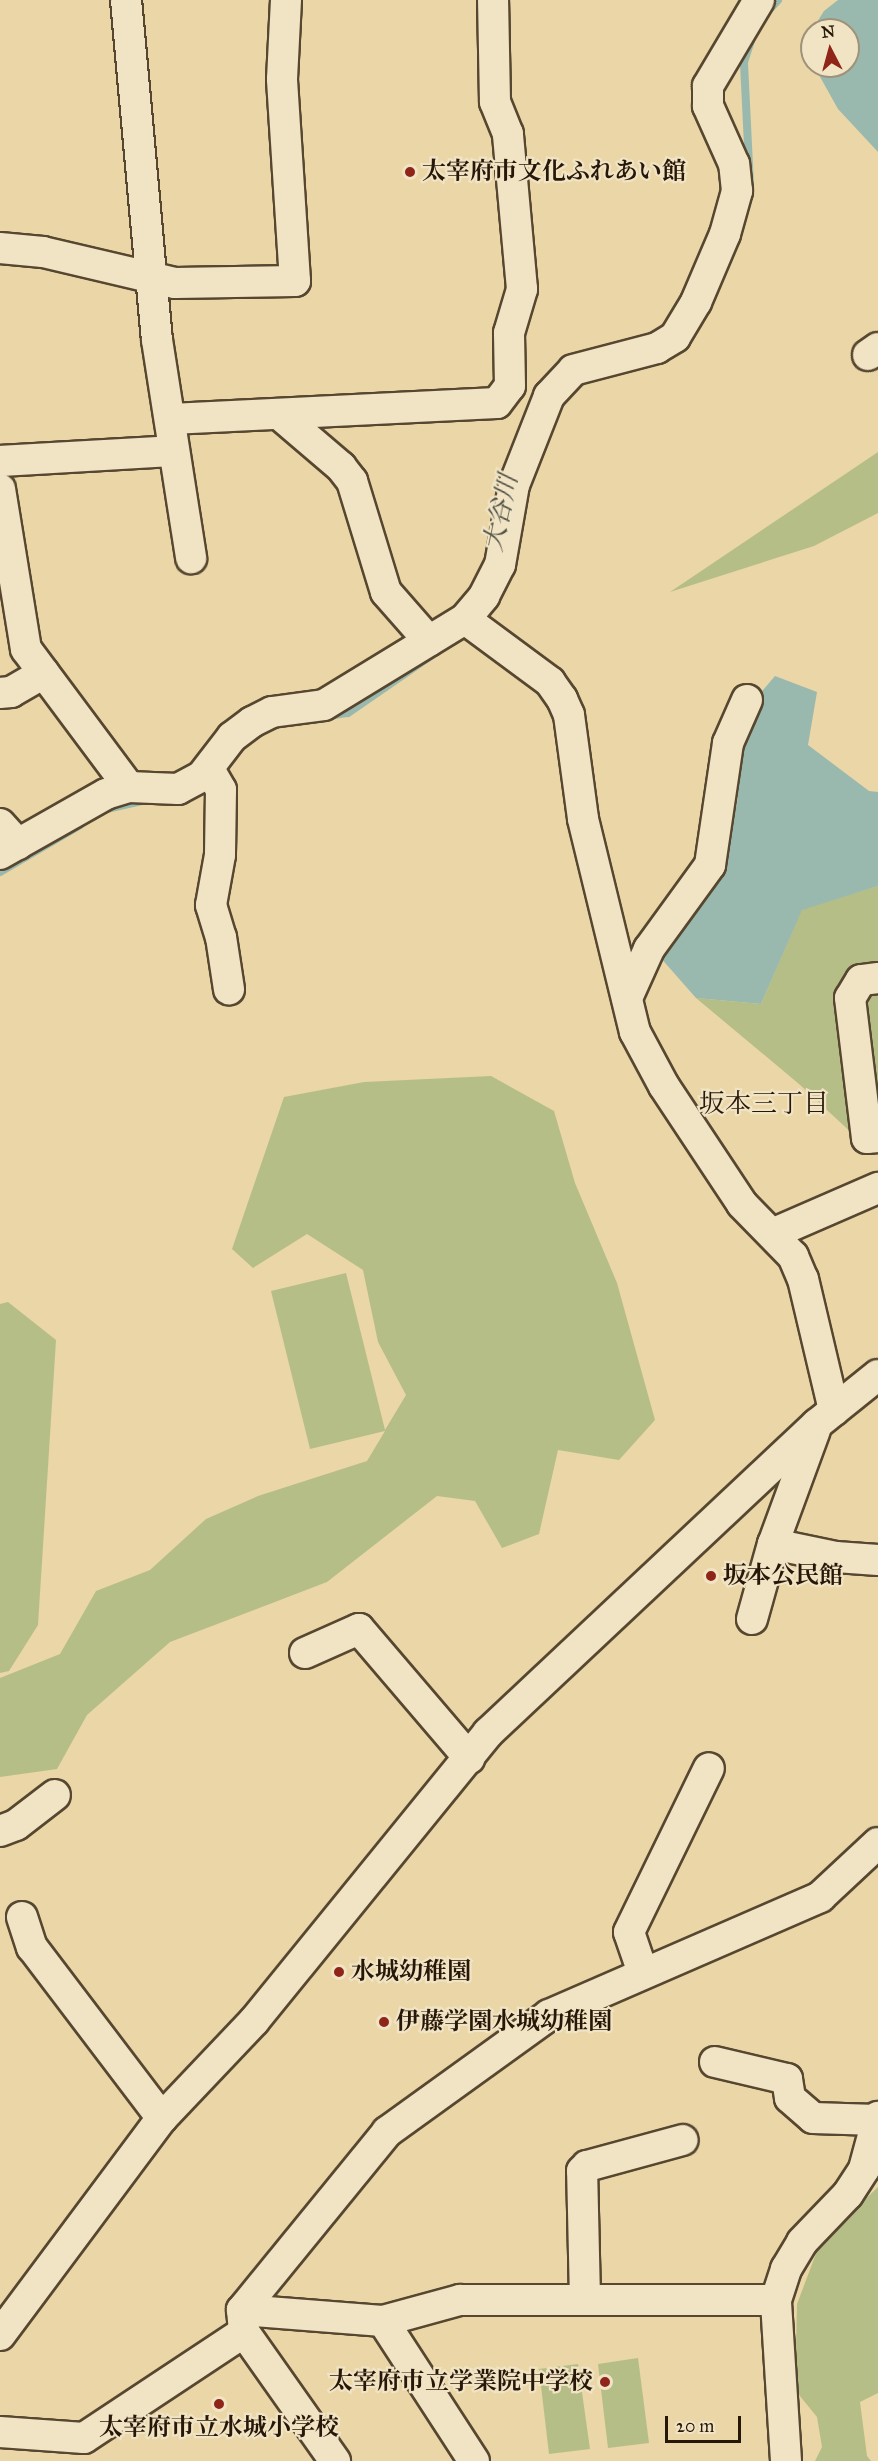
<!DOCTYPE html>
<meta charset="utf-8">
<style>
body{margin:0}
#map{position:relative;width:878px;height:2461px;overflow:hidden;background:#ead6a6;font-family:"IM FELL Great Primer","Noto Serif JP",serif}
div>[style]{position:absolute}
.green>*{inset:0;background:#b6be87}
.water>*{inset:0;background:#99b8ae}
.stream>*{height:8px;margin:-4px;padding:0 4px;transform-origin:4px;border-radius:4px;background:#99b8ae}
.roads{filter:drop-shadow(2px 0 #574730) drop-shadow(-2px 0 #574730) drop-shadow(0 2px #574730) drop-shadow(0 -2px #574730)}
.street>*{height:30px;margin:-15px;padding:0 15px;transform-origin:15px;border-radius:15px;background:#f1e4c5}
.dots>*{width:16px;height:16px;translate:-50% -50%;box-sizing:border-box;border:3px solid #f1e4c5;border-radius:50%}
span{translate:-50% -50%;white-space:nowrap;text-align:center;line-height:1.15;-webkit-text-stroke:4.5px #f1e4c5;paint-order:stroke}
.poi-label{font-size:24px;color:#261708;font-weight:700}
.left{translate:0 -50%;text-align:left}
.right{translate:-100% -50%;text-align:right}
.water-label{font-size:26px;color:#4e4f42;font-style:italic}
.neighbourhood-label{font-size:26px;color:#261708}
.north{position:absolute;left:800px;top:18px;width:60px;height:60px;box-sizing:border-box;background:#f1e4c5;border:2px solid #a09279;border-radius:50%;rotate:354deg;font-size:16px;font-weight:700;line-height:24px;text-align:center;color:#261708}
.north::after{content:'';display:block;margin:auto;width:21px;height:27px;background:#8f2418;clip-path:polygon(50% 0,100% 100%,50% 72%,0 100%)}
.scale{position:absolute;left:665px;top:2416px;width:76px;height:27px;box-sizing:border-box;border:3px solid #261708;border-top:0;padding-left:8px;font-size:18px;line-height:21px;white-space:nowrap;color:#261708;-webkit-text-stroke:4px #f1e4c5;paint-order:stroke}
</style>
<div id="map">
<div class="green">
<div style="clip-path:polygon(878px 452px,878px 513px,814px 546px,670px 592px)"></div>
<div style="clip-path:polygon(878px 886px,878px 1146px,870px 1150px,799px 1084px,696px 998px,761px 1004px,802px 909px)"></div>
<div style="clip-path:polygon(491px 1076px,554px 1111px,575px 1183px,617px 1283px,655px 1420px,619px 1460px,558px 1450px,539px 1534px,502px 1548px,475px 1501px,437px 1496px,327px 1582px,170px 1642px,87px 1715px,57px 1769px,0 1777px,0 1678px,60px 1654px,96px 1591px,150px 1570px,206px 1519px,258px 1496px,367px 1461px,385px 1431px,310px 1449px,271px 1291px,346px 1273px,385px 1430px,406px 1395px,378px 1342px,363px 1270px,307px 1234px,253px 1268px,232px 1249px,284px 1097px,364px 1082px)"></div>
<div style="clip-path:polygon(8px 1302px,56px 1340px,38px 1625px,9px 1671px,0 1673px,0 1304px)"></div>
<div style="clip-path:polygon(878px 2187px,878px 2393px,860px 2402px,867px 2456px,871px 2461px,815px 2461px,822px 2447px,817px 2417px,795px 2390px,797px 2304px,820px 2243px)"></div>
<div style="clip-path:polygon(638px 2358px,649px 2443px,608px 2448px,598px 2364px)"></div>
<div style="clip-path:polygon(578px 2364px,590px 2449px,549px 2454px,539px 2369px)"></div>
</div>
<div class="water">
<div style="clip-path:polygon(838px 0,878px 0,878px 152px,838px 109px,814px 66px,848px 66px,848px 30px,812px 30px,824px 11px)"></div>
<div style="clip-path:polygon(775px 676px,817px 692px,808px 745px,869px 791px,878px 792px,878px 886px,802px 910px,761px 1004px,696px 998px,659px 956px,708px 888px,737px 804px,745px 711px)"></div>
</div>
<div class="stream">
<div style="left:767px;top:12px;width:16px;rotate:-47deg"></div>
<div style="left:750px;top:186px;width:124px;rotate:-92.8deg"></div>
<div style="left:744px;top:62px;width:25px;rotate:-72deg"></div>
<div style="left:328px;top:716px;width:20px;rotate:-9deg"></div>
<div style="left:348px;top:713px;width:118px;rotate:-34.6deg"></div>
<div style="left:102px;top:810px;width:45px;rotate:-12.8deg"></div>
<div style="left:0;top:872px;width:93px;rotate:-30.4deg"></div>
</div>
<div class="roads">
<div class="street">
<div style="left:126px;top:0;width:341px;rotate:84.8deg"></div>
<div style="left:157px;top:340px;width:221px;rotate:81.1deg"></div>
<div style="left:0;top:248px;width:43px;rotate:5.3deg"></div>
<div style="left:43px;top:252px;width:136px;rotate:13.2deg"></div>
<div style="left:175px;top:283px;width:120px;rotate:-1deg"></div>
<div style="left:295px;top:281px;width:202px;rotate:-93.7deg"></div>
<div style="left:282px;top:79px;width:79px;rotate:-87.1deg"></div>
<div style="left:868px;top:355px;width:12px;rotate:-35deg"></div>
<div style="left:279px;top:414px;width:82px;rotate:40.5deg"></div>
<div style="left:341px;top:467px;width:18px;rotate:52deg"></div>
<div style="left:352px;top:481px;width:116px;rotate:73deg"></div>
<div style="left:386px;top:592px;width:65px;rotate:48.7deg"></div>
<div style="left:171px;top:419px;width:326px;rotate:-2.8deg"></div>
<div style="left:497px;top:403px;width:21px;rotate:-53deg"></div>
<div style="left:510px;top:386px;width:53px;rotate:-91.1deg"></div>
<div style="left:509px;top:333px;width:46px;rotate:-73.5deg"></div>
<div style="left:522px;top:289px;width:156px;rotate:-95.2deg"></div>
<div style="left:508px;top:134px;width:35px;rotate:-112deg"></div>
<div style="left:495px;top:102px;width:102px;rotate:-91.1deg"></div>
<div style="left:0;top:461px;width:174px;rotate:-3.3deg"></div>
<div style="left:0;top:489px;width:162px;rotate:80.8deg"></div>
<div style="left:26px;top:649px;width:172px;rotate:53.3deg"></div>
<div style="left:465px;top:619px;width:106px;rotate:36.5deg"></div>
<div style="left:550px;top:682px;width:21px;rotate:55deg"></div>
<div style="left:562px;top:699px;width:17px;rotate:66deg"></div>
<div style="left:569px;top:715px;width:105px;rotate:82.3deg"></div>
<div style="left:583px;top:819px;width:219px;rotate:76.3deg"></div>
<div style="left:635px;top:1032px;width:61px;rotate:61.8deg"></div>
<div style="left:664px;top:1086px;width:141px;rotate:56.5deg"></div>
<div style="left:742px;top:1204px;width:73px;rotate:45.6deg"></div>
<div style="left:793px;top:1256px;width:25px;rotate:67deg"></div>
<div style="left:803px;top:1279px;width:135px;rotate:76.7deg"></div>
<div style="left:0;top:693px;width:11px;rotate:-5deg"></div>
<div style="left:11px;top:692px;width:38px;rotate:-30deg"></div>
<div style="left:209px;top:769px;width:24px;rotate:60deg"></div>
<div style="left:221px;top:790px;width:65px;rotate:90.9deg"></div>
<div style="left:220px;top:855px;width:51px;rotate:100.2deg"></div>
<div style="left:211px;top:905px;width:34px;rotate:73deg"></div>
<div style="left:221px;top:937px;width:53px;rotate:81.3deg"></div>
<div style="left:0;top:824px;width:27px;rotate:48deg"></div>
<div style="left:0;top:854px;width:122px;rotate:-29.5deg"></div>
<div style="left:106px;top:794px;width:24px;rotate:-17deg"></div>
<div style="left:129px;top:787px;width:49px;rotate:2.3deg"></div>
<div style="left:178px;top:789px;width:27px;rotate:-28deg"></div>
<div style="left:202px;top:776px;width:49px;rotate:-52.4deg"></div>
<div style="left:232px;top:737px;width:25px;rotate:-37deg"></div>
<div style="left:252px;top:722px;width:22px;rotate:-27deg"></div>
<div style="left:272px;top:712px;width:52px;rotate:-7.7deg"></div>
<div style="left:324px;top:705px;width:165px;rotate:-31.4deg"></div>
<div style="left:465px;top:619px;width:30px;rotate:-50deg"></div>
<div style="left:484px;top:596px;width:35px;rotate:-63deg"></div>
<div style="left:500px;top:565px;width:81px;rotate:-80.1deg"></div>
<div style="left:514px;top:485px;width:96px;rotate:-68.5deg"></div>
<div style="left:549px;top:396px;width:35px;rotate:-47deg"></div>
<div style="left:573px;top:370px;width:87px;rotate:-14.7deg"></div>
<div style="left:657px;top:348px;width:21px;rotate:-31deg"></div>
<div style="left:675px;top:337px;width:41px;rotate:-59deg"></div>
<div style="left:696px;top:302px;width:74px;rotate:-66.9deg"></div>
<div style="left:725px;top:234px;width:45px;rotate:-74.4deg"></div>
<div style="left:737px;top:191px;width:27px;rotate:-96deg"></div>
<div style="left:734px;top:164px;width:64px;rotate:-114.1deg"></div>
<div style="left:708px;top:106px;width:20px;rotate:-90deg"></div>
<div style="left:708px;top:86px;width:100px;rotate:-59.3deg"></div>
<div style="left:878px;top:978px;width:17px;rotate:173deg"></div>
<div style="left:861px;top:980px;width:21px;rotate:121deg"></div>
<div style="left:850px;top:998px;width:141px;rotate:83.1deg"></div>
<div style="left:867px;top:1138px;width:11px;rotate:-5deg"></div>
<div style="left:627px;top:998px;width:54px;rotate:-65.8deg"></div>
<div style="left:649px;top:949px;width:104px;rotate:-54deg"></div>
<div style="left:710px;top:865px;width:123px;rotate:-81.6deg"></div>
<div style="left:728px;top:743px;width:47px;rotate:-66.2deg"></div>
<div style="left:772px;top:1234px;width:116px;rotate:-23.5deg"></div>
<div style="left:815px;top:1430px;width:121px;rotate:110.2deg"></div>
<div style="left:773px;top:1544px;width:64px;rotate:11.7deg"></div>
<div style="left:836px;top:1557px;width:42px;rotate:4.1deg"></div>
<div style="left:752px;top:1619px;width:78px;rotate:-74.4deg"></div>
<div style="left:305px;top:1653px;width:59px;rotate:-24deg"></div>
<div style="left:359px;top:1629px;width:170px;rotate:49.5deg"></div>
<div style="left:0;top:1831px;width:17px;rotate:-21deg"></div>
<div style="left:16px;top:1825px;width:49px;rotate:-37.6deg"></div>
<div style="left:22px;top:1917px;width:32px;rotate:72deg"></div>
<div style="left:32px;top:1947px;width:215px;rotate:52.8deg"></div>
<div style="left:643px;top:1973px;width:43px;rotate:-108.9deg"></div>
<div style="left:629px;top:1932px;width:182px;rotate:-64deg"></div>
<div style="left:715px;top:2062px;width:74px;rotate:13.3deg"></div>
<div style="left:787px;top:2079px;width:19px;rotate:81deg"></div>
<div style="left:790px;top:2098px;width:30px;rotate:41deg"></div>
<div style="left:813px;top:2118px;width:64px;rotate:1.8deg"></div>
<div style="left:585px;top:2299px;width:128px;rotate:-91.3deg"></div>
<div style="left:582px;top:2171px;width:7px;rotate:-45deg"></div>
<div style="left:587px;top:2166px;width:99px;rotate:-15.2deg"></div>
<div style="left:242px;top:2310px;width:141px;rotate:4.5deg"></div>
<div style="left:383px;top:2321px;width:80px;rotate:-15.3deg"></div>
<div style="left:460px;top:2300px;width:316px"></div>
<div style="left:383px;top:2321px;width:167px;rotate:57deg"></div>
<div style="left:244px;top:2332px;width:158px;rotate:54.8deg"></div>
<div style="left:0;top:2335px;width:271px;rotate:-53.3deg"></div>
<div style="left:162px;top:2118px;width:134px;rotate:-46.5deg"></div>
<div style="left:254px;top:2021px;width:371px;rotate:-50.9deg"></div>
<div style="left:488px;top:1733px;width:451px;rotate:-43.2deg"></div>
<div style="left:817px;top:1424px;width:78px;rotate:-38.8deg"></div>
<div style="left:0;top:2432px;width:84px;rotate:4.1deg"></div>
<div style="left:84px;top:2438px;width:192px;rotate:-33.5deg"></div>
<div style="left:244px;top:2332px;width:22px;rotate:-95deg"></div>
<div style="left:242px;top:2310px;width:230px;rotate:-50.8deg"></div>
<div style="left:387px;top:2132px;width:200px;rotate:-35.8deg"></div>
<div style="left:549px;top:2015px;width:296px;rotate:-23.5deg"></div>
<div style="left:820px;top:1897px;width:79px;rotate:-43deg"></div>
<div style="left:786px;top:2461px;width:161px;rotate:-93.6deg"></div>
<div style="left:776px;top:2300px;width:33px;rotate:-72deg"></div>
<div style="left:786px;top:2269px;width:31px;rotate:-59deg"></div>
<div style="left:802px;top:2242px;width:66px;rotate:-46.2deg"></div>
<div style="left:848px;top:2194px;width:30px;rotate:-57deg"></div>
<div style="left:864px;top:2169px;width:54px;rotate:-74.9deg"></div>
</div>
</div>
<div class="dots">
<div style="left:410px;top:172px;background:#8f2418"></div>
<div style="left:711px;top:1576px;background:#8f2418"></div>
<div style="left:339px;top:1972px;background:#8f2418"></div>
<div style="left:384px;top:2022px;background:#8f2418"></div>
<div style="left:605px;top:2382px;background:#8f2418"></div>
<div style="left:219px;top:2404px;background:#8f2418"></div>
</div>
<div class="poi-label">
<span class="left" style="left:422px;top:172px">太宰府市文化ふれあい館</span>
<span class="left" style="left:723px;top:1576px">坂本公民館</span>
<span class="left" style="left:351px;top:1972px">水城幼稚園</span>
<span class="left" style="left:396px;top:2022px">伊藤学園水城幼稚園</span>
<span class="right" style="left:593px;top:2382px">太宰府市立学業院中学校</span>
<span style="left:219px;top:2428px">太宰府市立水城小学校</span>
</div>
<div class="water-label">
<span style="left:501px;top:513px;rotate:-78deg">大谷川</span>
</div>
<div class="neighbourhood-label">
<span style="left:764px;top:1104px">坂本三丁目</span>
</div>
<div class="north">N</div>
<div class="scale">20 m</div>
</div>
